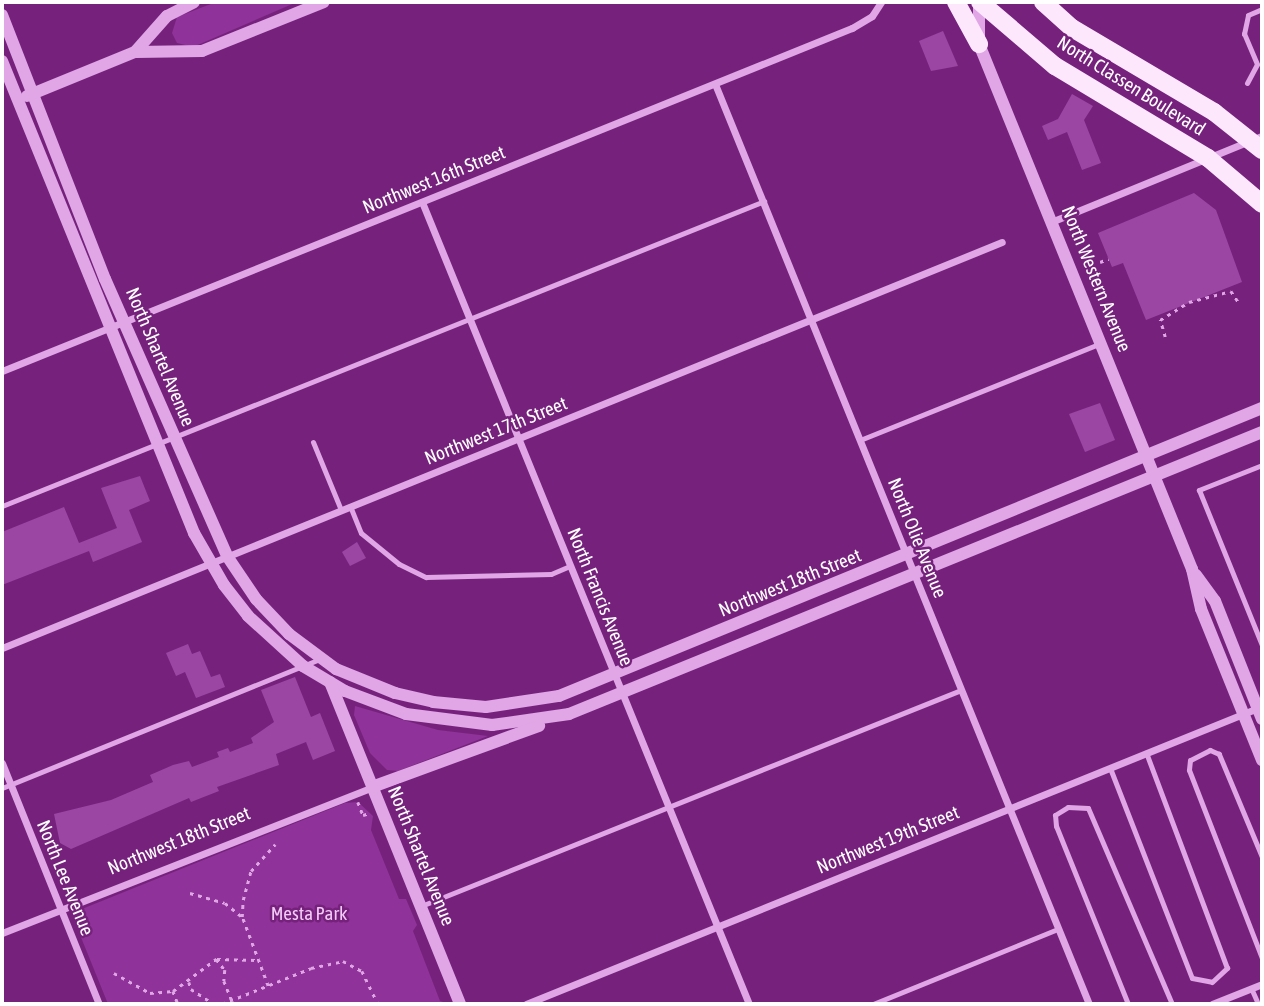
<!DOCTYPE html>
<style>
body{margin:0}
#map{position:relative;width:1264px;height:1006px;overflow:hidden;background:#76227d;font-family:"Asap Condensed",sans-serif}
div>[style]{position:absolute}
.green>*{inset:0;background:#8f3299}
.building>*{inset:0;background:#9c46a4}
.path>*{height:2.5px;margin-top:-1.25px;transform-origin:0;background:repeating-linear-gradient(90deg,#e0a6e6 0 3.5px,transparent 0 8.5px)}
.service>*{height:5px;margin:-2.5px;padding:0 2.5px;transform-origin:2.5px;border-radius:2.5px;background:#e0a6e6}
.minor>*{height:7px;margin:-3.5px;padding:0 3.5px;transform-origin:3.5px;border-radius:3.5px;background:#e0a6e6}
.tertiary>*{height:12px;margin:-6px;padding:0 6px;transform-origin:6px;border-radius:6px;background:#e0a6e6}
.primary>*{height:18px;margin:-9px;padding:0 9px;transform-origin:9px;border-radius:9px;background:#fce7fd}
span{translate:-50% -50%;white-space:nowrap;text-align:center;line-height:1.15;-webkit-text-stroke:5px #76227d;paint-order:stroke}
.street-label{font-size:19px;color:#fff}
.park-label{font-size:19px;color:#f1caf5}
.frame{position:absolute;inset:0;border:4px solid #fff;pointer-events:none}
</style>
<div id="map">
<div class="green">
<div style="clip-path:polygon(216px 2px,297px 2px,193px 47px,177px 43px,172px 33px,177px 17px)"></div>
<div style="clip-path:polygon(355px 706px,438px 730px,488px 736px,398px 771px,387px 770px,370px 753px,354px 715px)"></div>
<div style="clip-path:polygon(358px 802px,373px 816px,371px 830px,399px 899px,406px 899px,417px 925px,413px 931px,440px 1001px,449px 1004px,108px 1004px,74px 920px,77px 911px,345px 803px)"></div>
</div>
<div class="building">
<div style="clip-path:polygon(943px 31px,958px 66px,931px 71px,919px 41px)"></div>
<div style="clip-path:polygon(1072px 94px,1093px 106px,1084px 120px,1101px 163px,1082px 170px,1067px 132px,1048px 140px,1042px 126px,1058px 119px)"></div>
<div style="clip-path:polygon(1194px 193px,1216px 210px,1242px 282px,1146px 320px,1123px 263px,1112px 267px,1098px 233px)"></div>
<div style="clip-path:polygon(1100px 403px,1115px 440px,1085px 452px,1069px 414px)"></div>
<div style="clip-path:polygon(140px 476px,150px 501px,129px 510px,142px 542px,93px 562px,89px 551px,2px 585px,2px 532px,64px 507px,79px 543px,117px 528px,101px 488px)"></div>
<div style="clip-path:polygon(357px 542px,366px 558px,350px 566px,342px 552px)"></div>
<div style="clip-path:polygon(188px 644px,192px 654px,200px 651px,211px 677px,220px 674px,225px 687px,196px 698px,185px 672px,176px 676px,166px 653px)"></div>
<div style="clip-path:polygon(295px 677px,311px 717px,320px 713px,335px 751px,313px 760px,306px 742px,276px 754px,279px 765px,217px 787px,219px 791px,191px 802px,189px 798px,71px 849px,60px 843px,54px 814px,111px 800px,153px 782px,150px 775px,173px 765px,189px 761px,192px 767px,219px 757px,217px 752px,228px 748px,230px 752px,253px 743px,251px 738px,274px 722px,261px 690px)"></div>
</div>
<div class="path">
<div style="left:1100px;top:262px;width:9px;rotate:-21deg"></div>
<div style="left:1165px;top:337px;width:18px;rotate:-106deg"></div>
<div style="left:1160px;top:320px;width:34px;rotate:-32deg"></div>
<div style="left:1189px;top:302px;width:43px;rotate:-14.7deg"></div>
<div style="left:1231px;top:291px;width:14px;rotate:56deg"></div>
<div style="left:358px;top:802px;width:14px;rotate:69deg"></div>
<div style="left:363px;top:815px;width:7px;rotate:-16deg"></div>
<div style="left:190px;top:893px;width:36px;rotate:16deg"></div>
<div style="left:225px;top:903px;width:22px;rotate:39deg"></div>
<div style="left:217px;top:959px;width:41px;rotate:1.4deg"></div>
<div style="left:114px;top:973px;width:41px;rotate:29.1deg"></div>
<div style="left:150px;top:993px;width:23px;rotate:-5deg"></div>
<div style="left:173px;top:991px;width:14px;rotate:69deg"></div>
<div style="left:189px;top:982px;width:7px;rotate:74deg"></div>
<div style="left:191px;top:989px;width:27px;rotate:33deg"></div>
<div style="left:268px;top:986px;width:74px;rotate:-110.6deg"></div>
<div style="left:242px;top:917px;width:17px;rotate:-87deg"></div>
<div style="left:243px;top:900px;width:30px;rotate:-75deg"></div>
<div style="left:251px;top:871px;width:36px;rotate:-48deg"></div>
<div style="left:173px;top:991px;width:54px;rotate:-36.7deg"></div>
<div style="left:216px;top:959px;width:14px;rotate:51deg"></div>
<div style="left:225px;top:970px;width:11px;rotate:95deg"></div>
<div style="left:224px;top:981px;width:22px;rotate:68deg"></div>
<div style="left:222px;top:1004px;width:96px;rotate:-22deg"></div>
<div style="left:311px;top:968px;width:33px;rotate:-12deg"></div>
<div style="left:343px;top:961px;width:21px;rotate:28deg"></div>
<div style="left:362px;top:971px;width:37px;rotate:64deg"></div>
</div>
<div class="service">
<div style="left:1247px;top:83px;width:21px;rotate:-62deg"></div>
<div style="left:1257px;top:64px;width:33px;rotate:-113deg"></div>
<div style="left:1244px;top:34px;width:19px;rotate:-78deg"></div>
<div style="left:1248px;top:15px;width:15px;rotate:-23deg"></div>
<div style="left:860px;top:440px;width:260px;rotate:-21.9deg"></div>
<div style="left:313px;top:442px;width:74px;rotate:67.6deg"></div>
<div style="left:1262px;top:465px;width:68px;rotate:158.4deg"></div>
<div style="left:1199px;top:490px;width:167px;rotate:67.9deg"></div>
<div style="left:2px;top:506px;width:821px;rotate:-21.81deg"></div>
<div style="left:350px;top:506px;width:29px;rotate:68deg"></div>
<div style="left:361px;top:533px;width:49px;rotate:39.2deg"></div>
<div style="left:399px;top:564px;width:30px;rotate:26deg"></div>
<div style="left:426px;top:577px;width:125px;rotate:-1.4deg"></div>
<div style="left:551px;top:574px;width:21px;rotate:-23deg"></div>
<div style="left:1110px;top:768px;width:225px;rotate:68.7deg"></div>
<div style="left:1192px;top:978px;width:20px;rotate:11deg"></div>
<div style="left:1212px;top:982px;width:21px;rotate:-43deg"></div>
<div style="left:1227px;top:968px;width:230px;rotate:-110.6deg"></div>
<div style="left:2px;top:788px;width:343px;rotate:-22.1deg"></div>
<div style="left:1262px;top:857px;width:112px;rotate:-112.7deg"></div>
<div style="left:1219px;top:754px;width:10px;rotate:-156deg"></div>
<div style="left:1210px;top:750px;width:22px;rotate:153deg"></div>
<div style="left:1190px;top:760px;width:10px;rotate:96deg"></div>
<div style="left:1189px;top:770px;width:202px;rotate:68.8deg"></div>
<div style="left:421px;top:906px;width:582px;rotate:-21.8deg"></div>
<div style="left:1251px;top:988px;width:17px;rotate:66deg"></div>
<div style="left:873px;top:1004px;width:200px;rotate:-22.1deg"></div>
<div style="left:1128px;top:1004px;width:192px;rotate:-112deg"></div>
<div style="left:1056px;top:826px;width:11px;rotate:-95deg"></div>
<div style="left:1055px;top:815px;width:15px;rotate:-32deg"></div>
<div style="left:1068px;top:807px;width:20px;rotate:3deg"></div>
<div style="left:1088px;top:808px;width:213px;rotate:66.8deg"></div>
</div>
<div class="minor">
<div style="left:715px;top:84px;width:993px;rotate:67.88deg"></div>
<div style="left:422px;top:202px;width:866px;rotate:67.82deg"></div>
<div style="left:1051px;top:222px;width:228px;rotate:-22.2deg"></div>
<div style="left:2px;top:371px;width:917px;rotate:-21.98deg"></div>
<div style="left:852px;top:28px;width:23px;rotate:-31deg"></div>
<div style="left:872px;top:16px;width:17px;rotate:-57deg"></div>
<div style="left:2px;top:648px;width:1079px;rotate:-22.1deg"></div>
<div style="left:2px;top:763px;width:260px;rotate:68.1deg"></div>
<div style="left:2px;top:933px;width:398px;rotate:-21.5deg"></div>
<div style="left:526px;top:1004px;width:790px;rotate:-22.02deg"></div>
<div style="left:1212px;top:1004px;width:54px;rotate:-21.8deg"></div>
</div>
<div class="tertiary">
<div style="left:979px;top:2px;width:42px;rotate:90deg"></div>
<div style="left:979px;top:44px;width:567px;rotate:67.92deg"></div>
<div style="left:1192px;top:569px;width:41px;rotate:77.3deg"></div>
<div style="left:1201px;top:609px;width:163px;rotate:68deg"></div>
<div style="left:2px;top:15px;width:283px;rotate:68.7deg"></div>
<div style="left:105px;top:279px;width:303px;rotate:66.2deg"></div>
<div style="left:227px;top:556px;width:52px;rotate:56deg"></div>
<div style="left:256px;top:599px;width:48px;rotate:46.7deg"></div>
<div style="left:289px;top:634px;width:59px;rotate:36.7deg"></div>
<div style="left:336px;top:669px;width:64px;rotate:22.1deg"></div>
<div style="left:395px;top:693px;width:39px;rotate:13deg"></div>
<div style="left:433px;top:702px;width:53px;rotate:5.4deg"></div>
<div style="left:486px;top:707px;width:74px;rotate:-8.6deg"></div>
<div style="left:559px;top:696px;width:760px;rotate:-22.28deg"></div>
<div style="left:136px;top:52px;width:66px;rotate:-0.9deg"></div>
<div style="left:202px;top:51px;width:131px;rotate:-21.9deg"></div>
<div style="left:2px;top:61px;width:510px;rotate:67.86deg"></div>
<div style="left:194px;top:533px;width:60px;rotate:60deg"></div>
<div style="left:224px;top:585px;width:39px;rotate:52deg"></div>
<div style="left:248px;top:616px;width:74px;rotate:42.3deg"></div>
<div style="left:303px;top:666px;width:49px;rotate:30.8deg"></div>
<div style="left:345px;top:691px;width:65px;rotate:20.7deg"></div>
<div style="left:406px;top:714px;width:87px;rotate:7.3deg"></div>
<div style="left:492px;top:725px;width:78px;rotate:-8.1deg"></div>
<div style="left:569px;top:714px;width:748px;rotate:-22.14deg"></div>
<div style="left:27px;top:96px;width:117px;rotate:-22.2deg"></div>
<div style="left:135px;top:52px;width:48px;rotate:-48.4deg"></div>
<div style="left:167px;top:16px;width:30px;rotate:-27deg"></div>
<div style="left:1196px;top:575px;width:32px;rotate:54deg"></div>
<div style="left:1215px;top:601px;width:127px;rotate:68.3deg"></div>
<div style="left:330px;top:682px;width:347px;rotate:68deg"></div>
<div style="left:372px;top:787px;width:178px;rotate:-20.1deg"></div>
</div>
<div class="primary">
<div style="left:956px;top:2px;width:48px;rotate:61.3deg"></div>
<div style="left:980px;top:2px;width:99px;rotate:40.5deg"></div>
<div style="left:1055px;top:66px;width:179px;rotate:31deg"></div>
<div style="left:1208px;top:158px;width:71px;rotate:40.4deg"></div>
<div style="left:1043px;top:2px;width:39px;rotate:42deg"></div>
<div style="left:1072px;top:28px;width:165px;rotate:30.6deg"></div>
<div style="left:1214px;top:112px;width:61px;rotate:38.4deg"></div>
</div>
<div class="street-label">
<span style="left:1131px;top:86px;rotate:32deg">North Classen Boulevard</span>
<span style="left:434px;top:180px;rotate:-22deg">Northwest 16th Street</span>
<span style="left:1096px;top:279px;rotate:68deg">North Western Avenue</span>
<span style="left:160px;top:357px;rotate:67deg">North Shartel Avenue</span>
<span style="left:496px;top:431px;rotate:-22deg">Northwest 17th Street</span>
<span style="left:917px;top:538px;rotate:68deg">North Olie Avenue</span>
<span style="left:790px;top:583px;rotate:-22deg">Northwest 18th Street</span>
<span style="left:600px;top:597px;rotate:68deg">North Francis Avenue</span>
<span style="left:888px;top:840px;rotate:-22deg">Northwest 19th Street</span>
<span style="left:179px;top:841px;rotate:-22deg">Northwest 18th Street</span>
<span style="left:421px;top:856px;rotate:68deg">North Shartel Avenue</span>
<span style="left:65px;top:878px;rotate:68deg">North Lee Avenue</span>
</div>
<div class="park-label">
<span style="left:309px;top:914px">Mesta Park</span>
</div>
<div class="frame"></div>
</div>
